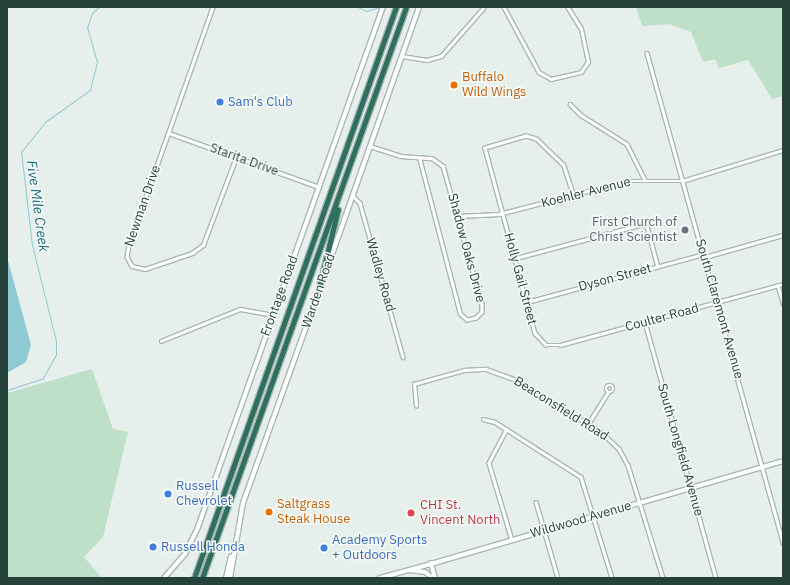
<!DOCTYPE html>
<style>
body{margin:0}
#map{position:relative;width:790px;height:585px;overflow:hidden;background:#e6efeb;font-family:"IBM Plex Sans",sans-serif}
div>[style]{position:absolute}
.green>*{inset:0;background:#bfe0c8}
.water>*{inset:0;background:#8ec9d4}
.stream>*{height:1px;margin:-0.5px;padding:0 0.5px;transform-origin:0.5px;border-radius:0.5px;background:#8ec9d4}
.roads{filter:drop-shadow(1px 0 #a8b8b2) drop-shadow(-1px 0 #a8b8b2) drop-shadow(0 1px #a8b8b2) drop-shadow(0 -1px #a8b8b2)}
.minor>*{height:2.5px;margin:-1.25px;padding:0 1.25px;transform-origin:1.25px;border-radius:1.25px;background:#fff}
.minor>.ring{margin:-1.25px;padding:0;box-sizing:content-box;background:none;border:2.5px solid #fff;border-radius:50%}
.tertiary>*{height:3.5px;margin:-1.75px;padding:0 1.75px;transform-origin:1.75px;border-radius:1.75px;background:#fff}
.secondary>*{height:4px;margin:-2px;padding:0 2px;transform-origin:2px;border-radius:2px;background:#fff}
.motorway>*{height:5px;margin:-2.5px;padding:0 2.5px;transform-origin:2.5px;border-radius:2.5px;background:#2f6f62}
.dots>*{width:11px;height:11px;translate:-50% -50%;box-sizing:border-box;border:2px solid #f7fbf9;border-radius:50%}
span{translate:-50% -50%;white-space:nowrap;text-align:center;line-height:1.15;-webkit-text-stroke:3px #f7fbf9;paint-order:stroke}
.food-label{font-size:13px;color:#c56008}
.left{translate:0 -50%;text-align:left}
.shop-label{font-size:13px;color:#366cbe}
.street-label{font-size:13px;color:#24423a}
.worship-label{font-size:13px;color:#5b616d}
.right{translate:-100% -50%;text-align:right}
.health-label{font-size:13px;color:#be3a42}
.water-label{font-size:14px;color:#1c6f80;font-style:italic}
.frame{position:absolute;inset:0;border:8px solid #24423a;pointer-events:none}
</style>
<div id="map">
<div class="green">
<div style="clip-path:polygon(636px 7px,783px 7px,783px 96px,772px 99px,748px 60px,719px 68px,715px 59px,703px 62px,691px 32px,669px 24px,642px 26px)"></div>
<div style="clip-path:polygon(92px 369px,113px 429px,128px 432px,103px 537px,84px 557px,102px 578px,7px 578px,7px 393px)"></div>
</div>
<div class="water">
<div style="clip-path:polygon(7px 257px,31px 345px,26px 362px,7px 373px)"></div>
</div>
<div class="stream">
<div style="left:358px;top:7px;width:9px;rotate:27deg"></div>
<div style="left:366px;top:11px;width:14px;rotate:-17deg"></div>
<div style="left:7px;top:390px;width:38px;rotate:-18deg"></div>
<div style="left:43px;top:378px;width:26px;rotate:-61deg"></div>
<div style="left:56px;top:355px;width:14px;rotate:-90deg"></div>
<div style="left:56px;top:341px;width:99px;rotate:-104deg"></div>
<div style="left:32px;top:245px;width:94px;rotate:-96.7deg"></div>
<div style="left:21px;top:152px;width:38px;rotate:-51deg"></div>
<div style="left:45px;top:122px;width:55px;rotate:-35.4deg"></div>
<div style="left:90px;top:90px;width:29px;rotate:-76deg"></div>
<div style="left:97px;top:62px;width:35px;rotate:-106deg"></div>
<div style="left:87px;top:28px;width:16px;rotate:-72deg"></div>
<div style="left:92px;top:13px;width:9px;rotate:-41deg"></div>
</div>
<div class="roads">
<div class="minor">
<div style="left:213px;top:7px;width:252px;rotate:109.4deg"></div>
<div style="left:129px;top:245px;width:12px;rotate:99deg"></div>
<div style="left:127px;top:257px;width:10px;rotate:61deg"></div>
<div style="left:132px;top:266px;width:13px;rotate:13deg"></div>
<div style="left:145px;top:269px;width:50px;rotate:-18.8deg"></div>
<div style="left:192px;top:253px;width:14px;rotate:-36deg"></div>
<div style="left:203px;top:245px;width:94px;rotate:-69.4deg"></div>
<div style="left:504px;top:7px;width:74px;rotate:61.7deg"></div>
<div style="left:539px;top:72px;width:14px;rotate:30deg"></div>
<div style="left:551px;top:79px;width:31px;rotate:-13deg"></div>
<div style="left:581px;top:72px;width:12px;rotate:-55deg"></div>
<div style="left:588px;top:62px;width:34px;rotate:-102deg"></div>
<div style="left:581px;top:29px;width:26px;rotate:-122deg"></div>
<div style="left:647px;top:53px;width:508px;rotate:74.46deg"></div>
<div style="left:402px;top:56px;width:25px;rotate:9deg"></div>
<div style="left:427px;top:60px;width:15px;rotate:-16deg"></div>
<div style="left:441px;top:56px;width:65px;rotate:-48.7deg"></div>
<div style="left:570px;top:104px;width:16px;rotate:45deg"></div>
<div style="left:581px;top:115px;width:54px;rotate:32.2deg"></div>
<div style="left:627px;top:144px;width:40px;rotate:63.4deg"></div>
<div style="left:169px;top:133px;width:159px;rotate:19.8deg"></div>
<div style="left:370px;top:146px;width:32px;rotate:18deg"></div>
<div style="left:400px;top:156px;width:32px;rotate:4deg"></div>
<div style="left:432px;top:158px;width:14px;rotate:36deg"></div>
<div style="left:443px;top:166px;width:143px;rotate:74.2deg"></div>
<div style="left:482px;top:304px;width:8px;rotate:90deg"></div>
<div style="left:482px;top:312px;width:8px;rotate:135deg"></div>
<div style="left:476px;top:318px;width:9px;rotate:167deg"></div>
<div style="left:467px;top:320px;width:9px;rotate:-139deg"></div>
<div style="left:460px;top:314px;width:161px;rotate:-104.7deg"></div>
<div style="left:573px;top:195px;width:32px;rotate:-108deg"></div>
<div style="left:563px;top:165px;width:37px;rotate:-136deg"></div>
<div style="left:536px;top:139px;width:10px;rotate:-163deg"></div>
<div style="left:526px;top:136px;width:43px;rotate:163.7deg"></div>
<div style="left:485px;top:148px;width:192px;rotate:74.9deg"></div>
<div style="left:535px;top:333px;width:16px;rotate:47deg"></div>
<div style="left:546px;top:345px;width:14px"></div>
<div style="left:560px;top:345px;width:231px;rotate:-15.3deg"></div>
<div style="left:353px;top:196px;width:10px;rotate:45deg"></div>
<div style="left:360px;top:203px;width:160px;rotate:74.4deg"></div>
<div style="left:458px;top:216px;width:41px;rotate:-2.8deg"></div>
<div style="left:499px;top:214px;width:132px;rotate:-14.5deg"></div>
<div style="left:627px;top:181px;width:55px"></div>
<div style="left:682px;top:181px;width:106px;rotate:-17.1deg"></div>
<div style="left:705px;top:257px;width:81px;rotate:-15.8deg"></div>
<div style="left:516px;top:258px;width:131px;rotate:-15deg"></div>
<div style="left:643px;top:224px;width:4px;rotate:27deg"></div>
<div style="left:647px;top:226px;width:42px;rotate:75deg"></div>
<div style="left:778px;top:285px;width:19px;rotate:74deg"></div>
<div style="left:527px;top:302px;width:183px;rotate:-15.2deg"></div>
<div style="left:645px;top:322px;width:266px;rotate:74.5deg"></div>
<div style="left:161px;top:341px;width:85px;rotate:-22.1deg"></div>
<div style="left:240px;top:309px;width:34px;rotate:10deg"></div>
<div class="ring" style="left:606px;top:385px;width:5.5px;height:5.5px"></div>
<div style="left:416px;top:406px;width:22px;rotate:-95deg"></div>
<div style="left:414px;top:384px;width:52px;rotate:-15.6deg"></div>
<div style="left:464px;top:370px;width:22px;rotate:-3deg"></div>
<div style="left:486px;top:369px;width:30px;rotate:20deg"></div>
<div style="left:514px;top:379px;width:102px;rotate:31.3deg"></div>
<div style="left:601px;top:432px;width:25px;rotate:43deg"></div>
<div style="left:619px;top:449px;width:18px;rotate:61deg"></div>
<div style="left:628px;top:465px;width:118px;rotate:72.8deg"></div>
<div style="left:483px;top:419px;width:12px;rotate:14deg"></div>
<div style="left:495px;top:422px;width:102px;rotate:32.6deg"></div>
<div style="left:581px;top:477px;width:106px;rotate:72.9deg"></div>
<div style="left:588px;top:424px;width:36px;rotate:-58deg"></div>
<div style="left:507px;top:429px;width:38px;rotate:118deg"></div>
<div style="left:489px;top:463px;width:80px;rotate:73.4deg"></div>
<div style="left:536px;top:502px;width:79px;rotate:73.9deg"></div>
</div>
<div class="tertiary">
<div style="left:435px;top:578px;width:15px;rotate:-106deg"></div>
<div style="left:431px;top:564px;width:367px;rotate:-16.3deg"></div>
</div>
<div class="secondary">
<div style="left:324px;top:277px;width:286px;rotate:-70.6deg"></div>
<div style="left:410px;top:570px;width:15px;rotate:8deg"></div>
<div style="left:425px;top:572px;width:10px;rotate:37deg"></div>
<div style="left:164px;top:578px;width:32px;rotate:-49deg"></div>
<div style="left:185px;top:554px;width:30px;rotate:-64deg"></div>
<div style="left:198px;top:527px;width:552px;rotate:-70.42deg"></div>
<div style="left:226px;top:578px;width:22px;rotate:-77deg"></div>
<div style="left:230px;top:578px;width:76px;rotate:-80.2deg"></div>
<div style="left:243px;top:503px;width:225px;rotate:-70.3deg"></div>
<div style="left:380px;top:578px;width:53px;rotate:-15.4deg"></div>
</div>
<div class="motorway">
<div style="left:318px;top:292px;width:85px;rotate:-76.5deg"></div>
<div style="left:194px;top:578px;width:606px;rotate:-70.52deg"></div>
<div style="left:202px;top:578px;width:606px;rotate:-70.34deg"></div>
</div>
</div>
<div class="dots">
<div style="left:454px;top:85px;background:#e8710a"></div>
<div style="left:220px;top:102px;background:#3f7fe0"></div>
<div style="left:685px;top:230px;background:#6b7280"></div>
<div style="left:168px;top:494px;background:#3f7fe0"></div>
<div style="left:269px;top:512px;background:#e8710a"></div>
<div style="left:411px;top:513px;background:#e0444e"></div>
<div style="left:153px;top:547px;background:#3f7fe0"></div>
<div style="left:324px;top:548px;background:#3f7fe0"></div>
</div>
<div class="food-label">
<span class="left" style="left:462px;top:85px">Buffalo<br>Wild Wings</span>
<span class="left" style="left:277px;top:512px">Saltgrass<br>Steak House</span>
</div>
<div class="shop-label">
<span class="left" style="left:228px;top:102px">Sam's Club</span>
<span class="left" style="left:176px;top:494px">Russell<br>Chevrolet</span>
<span class="left" style="left:332px;top:548px">Academy Sports<br>+ Outdoors</span>
<span class="left" style="left:161px;top:547px">Russell Honda</span>
</div>
<div class="street-label">
<span style="left:244px;top:160px;rotate:20deg">Starita Drive</span>
<span style="left:586px;top:193px;rotate:-14deg">Koehler Avenue</span>
<span style="left:143px;top:206px;rotate:-71deg">Newman Drive</span>
<span style="left:466px;top:248px;rotate:75deg">Shadow Oaks Drive</span>
<span style="left:380px;top:275px;rotate:74deg">Wadley Road</span>
<span style="left:615px;top:278px;rotate:-15deg">Dyson Street</span>
<span style="left:520px;top:279px;rotate:75deg">Holly Gail Street</span>
<span style="left:319px;top:291px;rotate:-71deg">Warden Road</span>
<span style="left:280px;top:296px;rotate:-70deg">Frontage Road</span>
<span style="left:719px;top:309px;rotate:74deg">South Claremont Avenue</span>
<span style="left:662px;top:318px;rotate:-15deg">Coulter Road</span>
<span style="left:561px;top:409px;rotate:32deg">Beaconsfield Road</span>
<span style="left:680px;top:450px;rotate:74deg">South Longfield Avenue</span>
<span style="left:581px;top:520px;rotate:-16deg">Wildwood Avenue</span>
</div>
<div class="worship-label">
<span class="right" style="left:677px;top:230px">First Church of<br>Christ Scientist</span>
</div>
<div class="health-label">
<span class="left" style="left:420px;top:513px">CHI St.<br>Vincent North</span>
</div>
<div class="water-label">
<span style="left:38px;top:206px;rotate:82deg">Five Mile Creek</span>
</div>
<div class="frame"></div>
</div>
